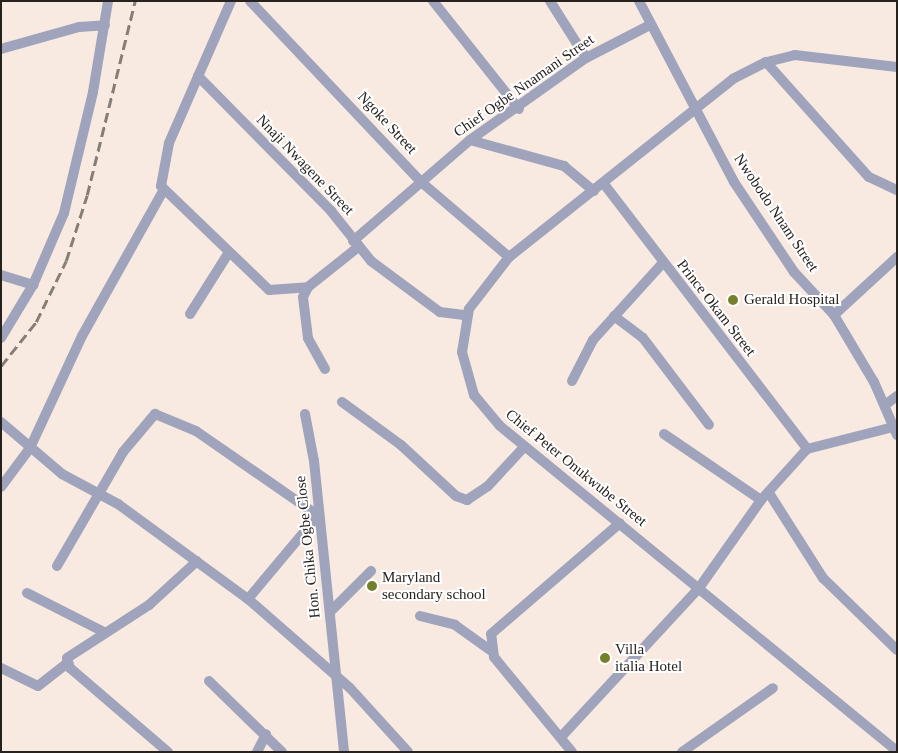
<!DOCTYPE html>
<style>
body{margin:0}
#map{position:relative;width:898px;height:753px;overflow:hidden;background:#f9eae1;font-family:Georgia,serif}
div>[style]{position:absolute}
.street>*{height:10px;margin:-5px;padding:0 5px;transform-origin:5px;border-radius:5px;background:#9fa4bc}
.rail>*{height:2.5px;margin-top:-1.25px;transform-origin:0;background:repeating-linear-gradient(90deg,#877d77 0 10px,transparent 0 15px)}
.dots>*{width:14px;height:14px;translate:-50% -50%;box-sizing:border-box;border:2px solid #fff;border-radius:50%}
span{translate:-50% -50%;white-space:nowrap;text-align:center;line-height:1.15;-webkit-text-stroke:4px #fff;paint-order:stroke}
.street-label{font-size:15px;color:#27221e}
.poi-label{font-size:15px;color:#27221e}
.left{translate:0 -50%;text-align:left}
.frame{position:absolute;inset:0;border:2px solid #27221e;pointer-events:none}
</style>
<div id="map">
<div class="street">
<div style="left:231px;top:1px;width:155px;rotate:113.6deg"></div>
<div style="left:169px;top:143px;width:44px;rotate:100.5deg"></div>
<div style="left:161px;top:186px;width:150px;rotate:43.9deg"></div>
<div style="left:269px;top:290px;width:39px;rotate:-4deg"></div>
<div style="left:250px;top:1px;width:248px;rotate:46.6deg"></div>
<div style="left:420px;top:181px;width:117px;rotate:40.5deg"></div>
<div style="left:433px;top:1px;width:138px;rotate:51.5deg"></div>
<div style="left:550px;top:1px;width:67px;rotate:57.7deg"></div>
<div style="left:639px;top:1px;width:204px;rotate:62.3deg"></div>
<div style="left:734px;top:182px;width:108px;rotate:56.3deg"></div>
<div style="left:794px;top:272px;width:59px;rotate:47.1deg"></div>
<div style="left:834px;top:315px;width:78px;rotate:59.2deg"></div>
<div style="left:874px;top:382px;width:58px;rotate:66.5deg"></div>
<div style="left:1px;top:49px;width:81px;rotate:-15.8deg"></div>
<div style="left:79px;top:27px;width:26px;rotate:-4deg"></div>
<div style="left:766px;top:62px;width:154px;rotate:48.2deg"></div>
<div style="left:869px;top:177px;width:31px;rotate:25deg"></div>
<div style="left:897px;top:67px;width:103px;rotate:-173.3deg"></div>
<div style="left:795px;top:55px;width:30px;rotate:166deg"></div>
<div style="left:766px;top:62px;width:37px;rotate:153deg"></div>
<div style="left:733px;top:79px;width:286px;rotate:141.5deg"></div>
<div style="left:509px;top:257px;width:66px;rotate:127.6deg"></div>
<div style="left:469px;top:309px;width:44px;rotate:99.2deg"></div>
<div style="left:462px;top:352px;width:45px;rotate:74.4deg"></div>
<div style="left:474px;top:395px;width:40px;rotate:50deg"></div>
<div style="left:500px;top:426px;width:513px;rotate:39.31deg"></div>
<div style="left:198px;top:76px;width:190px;rotate:45.4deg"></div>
<div style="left:331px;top:211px;width:64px;rotate:51.3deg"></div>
<div style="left:371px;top:261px;width:86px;rotate:36.5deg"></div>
<div style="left:440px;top:312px;width:26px;rotate:7deg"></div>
<div style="left:470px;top:140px;width:98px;rotate:15.5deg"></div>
<div style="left:564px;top:166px;width:39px;rotate:40deg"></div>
<div style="left:604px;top:184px;width:334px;rotate:52.5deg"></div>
<div style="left:353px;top:241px;width:155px;rotate:-40.8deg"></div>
<div style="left:470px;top:140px;width:142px;rotate:-35.3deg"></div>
<div style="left:586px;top:58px;width:72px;rotate:-27.3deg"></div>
<div style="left:1px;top:275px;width:34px;rotate:17deg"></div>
<div style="left:190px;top:314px;width:73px;rotate:-57.8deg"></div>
<div style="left:834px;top:315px;width:86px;rotate:-42.6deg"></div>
<div style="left:614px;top:316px;width:36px;rotate:37deg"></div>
<div style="left:643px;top:338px;width:109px;rotate:52.8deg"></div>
<div style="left:1px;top:338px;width:62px;rotate:-58.9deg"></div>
<div style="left:33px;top:285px;width:78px;rotate:-66.7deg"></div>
<div style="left:64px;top:213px;width:124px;rotate:-76.5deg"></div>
<div style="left:93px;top:92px;width:92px;rotate:-80.6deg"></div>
<div style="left:325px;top:369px;width:35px;rotate:-119deg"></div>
<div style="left:308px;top:338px;width:41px;rotate:-97deg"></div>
<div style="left:303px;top:297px;width:11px;rotate:-63deg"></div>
<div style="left:308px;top:287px;width:63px;rotate:-38.5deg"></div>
<div style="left:572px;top:381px;width:46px;rotate:-62.9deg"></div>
<div style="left:593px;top:340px;width:103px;rotate:-47.8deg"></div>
<div style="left:342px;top:402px;width:73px;rotate:36.1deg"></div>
<div style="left:401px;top:445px;width:75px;rotate:42.8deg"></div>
<div style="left:456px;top:496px;width:12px;rotate:20deg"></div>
<div style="left:467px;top:500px;width:25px;rotate:-34deg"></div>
<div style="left:488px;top:486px;width:53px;rotate:-47.3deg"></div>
<div style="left:885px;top:405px;width:15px;rotate:-37deg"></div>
<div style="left:305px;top:414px;width:48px;rotate:79.2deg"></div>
<div style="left:314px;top:461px;width:293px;rotate:84.1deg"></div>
<div style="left:1px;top:422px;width:80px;rotate:40.4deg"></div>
<div style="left:62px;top:474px;width:64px;rotate:28.2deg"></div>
<div style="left:118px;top:504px;width:161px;rotate:36.2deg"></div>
<div style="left:248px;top:599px;width:135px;rotate:41.1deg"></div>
<div style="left:350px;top:688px;width:86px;rotate:47.8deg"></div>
<div style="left:664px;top:434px;width:117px;rotate:34.2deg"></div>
<div style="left:1px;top:487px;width:49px;rotate:-53.4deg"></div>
<div style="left:30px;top:448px;width:123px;rotate:-65.1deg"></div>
<div style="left:82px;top:336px;width:166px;rotate:-60.8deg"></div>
<div style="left:769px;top:493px;width:101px;rotate:57.6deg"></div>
<div style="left:823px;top:578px;width:103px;rotate:44.2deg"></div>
<div style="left:57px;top:566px;width:132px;rotate:-59.9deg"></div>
<div style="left:123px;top:452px;width:50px;rotate:-49.9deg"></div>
<div style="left:155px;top:414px;width:44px;rotate:22.5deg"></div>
<div style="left:196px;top:431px;width:146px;rotate:34.7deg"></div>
<div style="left:27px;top:593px;width:86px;rotate:26.9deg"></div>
<div style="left:248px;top:599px;width:111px;rotate:-50.1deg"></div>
<div style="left:330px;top:612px;width:58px;rotate:-45deg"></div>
<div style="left:420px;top:616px;width:36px;rotate:14deg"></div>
<div style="left:455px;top:625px;width:43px;rotate:35.5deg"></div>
<div style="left:1px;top:668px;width:41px;rotate:25.9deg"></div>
<div style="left:38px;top:686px;width:37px;rotate:-38deg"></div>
<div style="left:209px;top:681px;width:102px;rotate:44.2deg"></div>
<div style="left:561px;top:737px;width:203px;rotate:-47.2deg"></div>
<div style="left:699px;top:588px;width:108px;rotate:-54.8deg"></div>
<div style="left:761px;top:500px;width:69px;rotate:-48deg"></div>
<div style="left:807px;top:449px;width:89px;rotate:-14.3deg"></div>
<div style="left:168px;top:752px;width:129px;rotate:-139.4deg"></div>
<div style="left:70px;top:668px;width:10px;rotate:-107deg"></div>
<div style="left:67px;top:658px;width:98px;rotate:-32.9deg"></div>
<div style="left:149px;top:605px;width:65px;rotate:-42.5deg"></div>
<div style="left:257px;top:752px;width:20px;rotate:-63deg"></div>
<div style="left:572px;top:752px;width:123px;rotate:-129.4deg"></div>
<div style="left:494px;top:657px;width:23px;rotate:-97deg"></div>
<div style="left:491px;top:634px;width:170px;rotate:-40.7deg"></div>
<div style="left:682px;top:752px;width:111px;rotate:-35.1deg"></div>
</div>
<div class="rail">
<div style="left:1px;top:366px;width:56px;rotate:-51.5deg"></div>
<div style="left:36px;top:322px;width:68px;rotate:-63.8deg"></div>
<div style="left:66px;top:261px;width:69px;rotate:-72.3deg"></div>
<div style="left:87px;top:195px;width:200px;rotate:-76.1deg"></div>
</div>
<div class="dots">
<div style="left:733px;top:300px;background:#75802c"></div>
<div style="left:372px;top:586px;background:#75802c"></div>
<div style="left:605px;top:658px;background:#75802c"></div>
</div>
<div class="street-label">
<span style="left:524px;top:86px;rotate:-35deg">Chief Ogbe Nnamani Street</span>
<span style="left:387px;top:123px;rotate:47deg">Ngoke Street</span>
<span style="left:305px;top:165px;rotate:46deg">Nnaji Nwagene Street</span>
<span style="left:776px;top:213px;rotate:56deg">Nwobodo Nnam Street</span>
<span style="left:716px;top:308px;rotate:52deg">Prince Okam Street</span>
<span style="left:576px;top:468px;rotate:39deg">Chief Peter Onukwube Street</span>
<span style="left:308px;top:547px;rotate:-96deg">Hon. Chika Ogbe Close</span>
</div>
<div class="poi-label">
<span class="left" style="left:744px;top:300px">Gerald Hospital</span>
<span class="left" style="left:382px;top:586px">Maryland<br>secondary school</span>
<span class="left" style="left:615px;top:658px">Villa<br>italia Hotel</span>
</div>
<div class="frame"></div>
</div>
